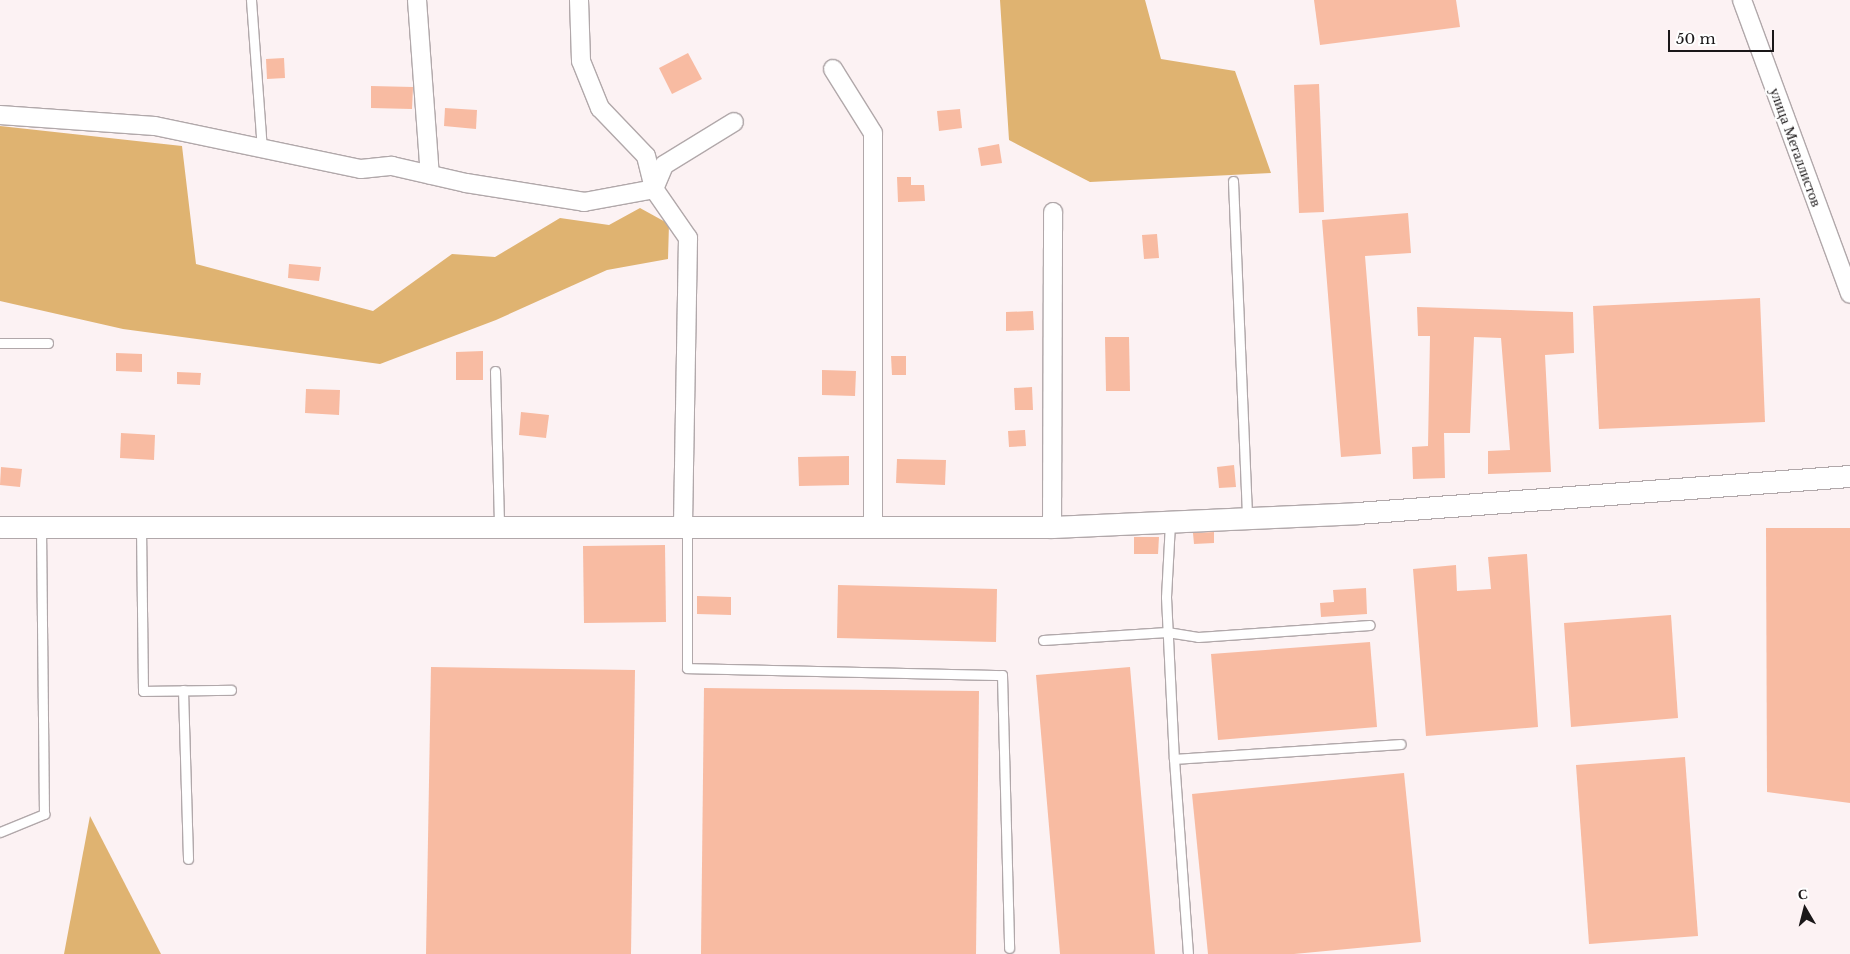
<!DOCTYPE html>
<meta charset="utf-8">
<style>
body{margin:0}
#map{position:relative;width:1850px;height:954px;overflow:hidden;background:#fcf2f3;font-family:"Libre Baskerville",serif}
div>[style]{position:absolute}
.forest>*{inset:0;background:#dfb371}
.building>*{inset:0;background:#f8bba2}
.roads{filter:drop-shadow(1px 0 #b1a8aa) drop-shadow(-1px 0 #b1a8aa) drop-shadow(0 1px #b1a8aa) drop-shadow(0 -1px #b1a8aa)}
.service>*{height:9px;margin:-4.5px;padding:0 4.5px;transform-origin:4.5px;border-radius:4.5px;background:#fff}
.minor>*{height:18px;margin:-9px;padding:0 9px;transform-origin:9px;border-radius:9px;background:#fff}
.tertiary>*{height:21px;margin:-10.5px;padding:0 10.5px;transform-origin:10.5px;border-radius:10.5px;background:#fff}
span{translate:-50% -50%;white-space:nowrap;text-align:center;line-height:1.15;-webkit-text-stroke:4.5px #fff;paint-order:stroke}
.street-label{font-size:15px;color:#1a1718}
.north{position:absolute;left:1780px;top:884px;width:50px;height:50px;-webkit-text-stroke:4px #fff;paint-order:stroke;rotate:352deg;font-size:14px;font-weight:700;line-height:20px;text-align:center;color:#1a1718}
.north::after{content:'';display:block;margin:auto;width:18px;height:22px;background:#1a1718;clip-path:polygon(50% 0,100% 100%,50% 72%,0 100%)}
.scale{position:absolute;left:1668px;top:30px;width:106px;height:22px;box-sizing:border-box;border:2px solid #1a1718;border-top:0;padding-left:6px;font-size:15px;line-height:18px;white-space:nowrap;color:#1a1718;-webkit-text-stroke:4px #fff;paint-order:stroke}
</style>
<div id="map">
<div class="forest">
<div style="clip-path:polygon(1000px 0,1145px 0,1161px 59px,1235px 71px,1271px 173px,1090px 182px,1009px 140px)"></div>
<div style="clip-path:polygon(0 126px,182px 146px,196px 264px,373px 311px,452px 254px,495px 257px,560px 218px,609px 225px,640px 208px,669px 224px,668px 259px,607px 270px,496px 320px,380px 364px,123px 329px,0 301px)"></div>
<div style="clip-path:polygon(90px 816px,161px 954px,64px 954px)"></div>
</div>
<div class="building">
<div style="clip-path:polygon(1314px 0,1456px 0,1460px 27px,1320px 45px)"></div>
<div style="clip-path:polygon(688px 53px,702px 79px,672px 94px,659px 68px)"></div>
<div style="clip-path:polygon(284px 58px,285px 78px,267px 79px,266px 59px)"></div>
<div style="clip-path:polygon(1319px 84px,1324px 212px,1299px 213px,1294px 85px)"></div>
<div style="clip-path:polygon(371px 86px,413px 87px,412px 109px,371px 108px)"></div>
<div style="clip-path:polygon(445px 108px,477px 110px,476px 129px,444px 126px)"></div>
<div style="clip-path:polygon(960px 109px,962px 128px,939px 131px,937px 111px)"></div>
<div style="clip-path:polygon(999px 144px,1002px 163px,981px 166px,978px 148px)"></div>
<div style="clip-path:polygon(897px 177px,911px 177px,911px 185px,924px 185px,925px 201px,898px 202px)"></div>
<div style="clip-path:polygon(1408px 213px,1411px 253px,1365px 256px,1381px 454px,1341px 457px,1322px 220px)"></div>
<div style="clip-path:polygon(1157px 234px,1159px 258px,1144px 259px,1142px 235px)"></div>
<div style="clip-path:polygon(289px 264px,321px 267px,319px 281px,288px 278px)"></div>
<div style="clip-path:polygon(1760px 298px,1765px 422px,1599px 429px,1593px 306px)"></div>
<div style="clip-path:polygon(1417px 307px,1573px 312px,1574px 353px,1545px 355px,1551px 472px,1488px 474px,1488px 451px,1510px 450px,1501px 338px,1474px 337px,1470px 433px,1444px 433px,1445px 478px,1413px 479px,1412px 447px,1428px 446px,1430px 336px,1418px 336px)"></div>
<div style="clip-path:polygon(1033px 311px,1034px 330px,1006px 331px,1006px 312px)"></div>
<div style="clip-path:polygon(1105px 337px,1129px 337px,1130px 391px,1106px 391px)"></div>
<div style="clip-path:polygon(483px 351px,483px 380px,456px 380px,456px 352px)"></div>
<div style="clip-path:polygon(116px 353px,142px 354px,142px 372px,116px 371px)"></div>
<div style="clip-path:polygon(891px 356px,906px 356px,906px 375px,892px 375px)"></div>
<div style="clip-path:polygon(822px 370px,856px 371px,855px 396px,822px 395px)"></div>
<div style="clip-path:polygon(177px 372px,201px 373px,200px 385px,177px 384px)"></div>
<div style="clip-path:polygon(1032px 387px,1033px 410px,1015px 410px,1014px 388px)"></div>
<div style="clip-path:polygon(306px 389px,340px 390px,339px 415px,305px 413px)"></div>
<div style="clip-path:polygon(521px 412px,549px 415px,546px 438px,519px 435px)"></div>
<div style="clip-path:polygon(1025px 430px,1026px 446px,1009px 447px,1008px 431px)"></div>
<div style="clip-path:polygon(121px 433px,155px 435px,154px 460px,120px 458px)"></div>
<div style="clip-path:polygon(849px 456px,849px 485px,799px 486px,798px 457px)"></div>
<div style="clip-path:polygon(897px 459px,946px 460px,945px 485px,896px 483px)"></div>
<div style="clip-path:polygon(1234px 465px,1236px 487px,1219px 488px,1217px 467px)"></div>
<div style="clip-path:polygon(1px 467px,22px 469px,20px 487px,0 485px)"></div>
<div style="clip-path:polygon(1766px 528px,1850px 528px,1850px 803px,1767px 792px)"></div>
<div style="clip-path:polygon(1214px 532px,1214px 543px,1194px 544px,1193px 533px)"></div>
<div style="clip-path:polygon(1134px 537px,1159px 537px,1158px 554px,1134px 554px)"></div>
<div style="clip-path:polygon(665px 545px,666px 622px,584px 623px,583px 546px)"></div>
<div style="clip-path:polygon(1527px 554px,1538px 727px,1426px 736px,1413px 569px,1456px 565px,1457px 591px,1491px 589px,1488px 557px)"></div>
<div style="clip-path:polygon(838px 585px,997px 589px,996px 642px,837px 638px)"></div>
<div style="clip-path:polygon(1366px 588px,1367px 614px,1321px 617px,1320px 603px,1334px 602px,1333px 590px)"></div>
<div style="clip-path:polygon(697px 596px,731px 597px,731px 615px,697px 614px)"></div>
<div style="clip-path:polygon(1671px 615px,1678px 718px,1571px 727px,1564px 623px)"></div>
<div style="clip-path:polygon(1370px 642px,1377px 727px,1218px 740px,1211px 654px)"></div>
<div style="clip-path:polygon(431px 667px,635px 670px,631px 954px,426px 954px)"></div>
<div style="clip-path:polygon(1130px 667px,1155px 954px,1060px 954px,1036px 675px)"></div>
<div style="clip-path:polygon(704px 688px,979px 691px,976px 954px,701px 954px)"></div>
<div style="clip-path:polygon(1685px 757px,1698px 936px,1589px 944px,1576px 765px)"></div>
<div style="clip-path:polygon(1404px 773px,1421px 942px,1294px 954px,1208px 954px,1192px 794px)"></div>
</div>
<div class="roads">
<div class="service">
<div style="left:251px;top:0;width:149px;rotate:85.8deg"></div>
<div style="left:1233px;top:181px;width:337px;rotate:87.6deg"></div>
<div style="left:0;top:343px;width:48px"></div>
<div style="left:495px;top:371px;width:154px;rotate:88.5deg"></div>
<div style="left:1170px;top:523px;width:74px;rotate:93.1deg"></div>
<div style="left:1166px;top:597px;width:162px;rotate:87.2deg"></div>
<div style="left:1174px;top:759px;width:227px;rotate:-3.8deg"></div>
<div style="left:141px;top:527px;width:164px;rotate:89.3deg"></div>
<div style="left:143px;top:691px;width:88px;rotate:-0.7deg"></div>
<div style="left:687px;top:527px;width:141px;rotate:90deg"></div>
<div style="left:687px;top:668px;width:315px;rotate:1.3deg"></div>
<div style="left:1002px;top:675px;width:273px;rotate:88.5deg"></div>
<div style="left:1043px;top:640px;width:124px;rotate:-3.7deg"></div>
<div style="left:1167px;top:632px;width:31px;rotate:9deg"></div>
<div style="left:1198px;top:637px;width:172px;rotate:-4deg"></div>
<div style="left:183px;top:690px;width:169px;rotate:88.3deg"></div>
<div style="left:1174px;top:759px;width:196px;rotate:85.9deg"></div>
<div style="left:0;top:832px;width:48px;rotate:-22.2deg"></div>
<div style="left:44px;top:814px;width:287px;rotate:-90.6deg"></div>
</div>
<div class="minor">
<div style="left:417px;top:0;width:175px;rotate:85.8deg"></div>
<div style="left:579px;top:0;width:61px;rotate:88.1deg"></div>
<div style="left:581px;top:61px;width:51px;rotate:68deg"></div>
<div style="left:600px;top:108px;width:66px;rotate:46.2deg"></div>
<div style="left:646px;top:156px;width:34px;rotate:76deg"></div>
<div style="left:654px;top:189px;width:60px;rotate:55.2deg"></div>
<div style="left:688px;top:238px;width:287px;rotate:91deg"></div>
<div style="left:1742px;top:0;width:313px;rotate:69.8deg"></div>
<div style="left:833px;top:69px;width:75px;rotate:58deg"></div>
<div style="left:873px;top:133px;width:393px;rotate:90deg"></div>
<div style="left:0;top:115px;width:155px;rotate:4.1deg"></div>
<div style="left:155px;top:126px;width:210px;rotate:11.8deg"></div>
<div style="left:361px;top:169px;width:31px;rotate:-6deg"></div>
<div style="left:392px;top:166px;width:76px;rotate:12.9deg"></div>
<div style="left:466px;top:183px;width:120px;rotate:9.1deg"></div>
<div style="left:584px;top:202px;width:71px;rotate:-10.5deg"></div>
<div style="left:654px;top:189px;width:26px;rotate:-67deg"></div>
<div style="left:664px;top:165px;width:82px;rotate:-31.6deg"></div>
<div style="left:1052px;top:527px;width:315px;rotate:-89.8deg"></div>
</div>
<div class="tertiary">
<div style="left:0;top:527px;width:1052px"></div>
<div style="left:1052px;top:527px;width:305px;rotate:-2.6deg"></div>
<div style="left:1357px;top:513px;width:494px;rotate:-4.3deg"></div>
</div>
</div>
<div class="street-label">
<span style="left:1796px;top:147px;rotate:70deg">улица Металлистов</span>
</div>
<div class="north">С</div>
<div class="scale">50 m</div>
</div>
